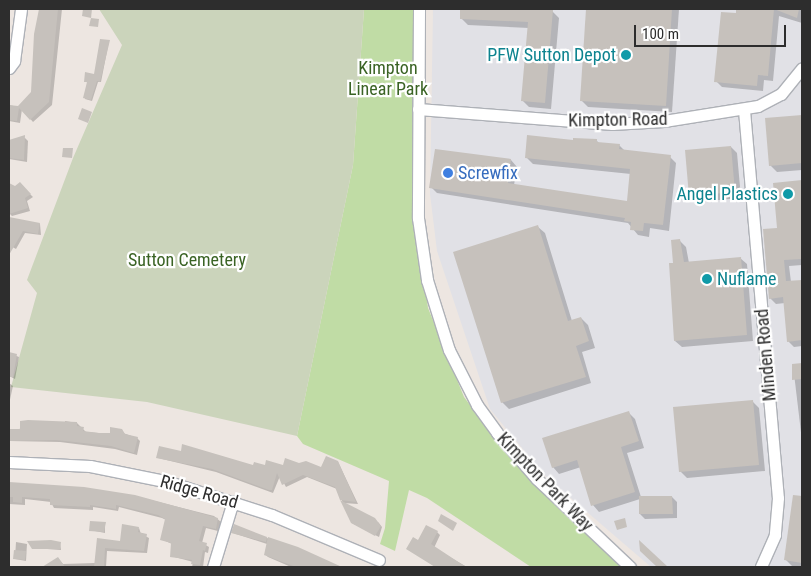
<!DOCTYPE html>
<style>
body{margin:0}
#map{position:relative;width:811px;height:576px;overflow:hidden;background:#ede6e1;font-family:"Roboto Condensed",sans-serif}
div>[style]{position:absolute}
.industrial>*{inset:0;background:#e1e1e6}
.green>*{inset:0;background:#c0dca5}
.cemetery>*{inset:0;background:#cbd4bb}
.shadow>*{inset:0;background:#0003}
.building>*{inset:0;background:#c6c1bc}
.roads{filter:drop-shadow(1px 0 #aeb1b7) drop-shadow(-1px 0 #aeb1b7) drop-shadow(0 1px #aeb1b7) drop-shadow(0 -1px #aeb1b7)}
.minor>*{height:11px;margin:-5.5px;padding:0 5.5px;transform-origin:5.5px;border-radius:5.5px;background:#fff}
.dots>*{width:14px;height:14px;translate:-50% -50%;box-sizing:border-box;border:2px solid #fff;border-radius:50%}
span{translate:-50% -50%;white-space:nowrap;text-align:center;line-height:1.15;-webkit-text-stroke:4.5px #fff;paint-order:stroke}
.culture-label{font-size:18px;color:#0d838f}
.right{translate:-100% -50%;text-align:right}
.left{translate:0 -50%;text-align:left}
.park-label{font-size:18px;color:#3a6324}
.street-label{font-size:18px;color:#2d2d2d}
.shop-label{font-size:18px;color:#366cbe}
.frame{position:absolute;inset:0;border:10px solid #2d2d2d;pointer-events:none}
.scale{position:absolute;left:634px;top:25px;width:152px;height:22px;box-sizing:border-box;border:2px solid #2d2d2d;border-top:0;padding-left:6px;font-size:15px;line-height:18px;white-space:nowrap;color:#2d2d2d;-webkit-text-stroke:4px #fff;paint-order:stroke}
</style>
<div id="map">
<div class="industrial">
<div style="clip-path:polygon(433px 9px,802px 9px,802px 567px,651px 567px,544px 475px,490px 409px,437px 251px,430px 194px)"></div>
</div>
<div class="green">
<div style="clip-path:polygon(364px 9px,418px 9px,413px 198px,428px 308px,464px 397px,500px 445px,626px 567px,531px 567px,427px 498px,409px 490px,395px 551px,380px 544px,385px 528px,389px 481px,303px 444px,297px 436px,353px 165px)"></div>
</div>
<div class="cemetery">
<div style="clip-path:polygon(99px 9px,364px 9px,353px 165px,297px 436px,147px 402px,11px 387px,37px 293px,27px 280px,73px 158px,122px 45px)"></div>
</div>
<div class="shadow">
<div style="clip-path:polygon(40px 9px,62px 9px,52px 105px,33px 122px,22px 109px,20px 123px,9px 121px,9px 105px,18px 107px,32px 93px)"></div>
<div style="clip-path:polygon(462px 9px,531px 9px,552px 11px,559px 18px,551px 109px,529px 107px,522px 100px,529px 28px,468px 25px,461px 18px)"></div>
<div style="clip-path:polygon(589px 9px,679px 9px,672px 112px,588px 107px,581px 100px)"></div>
<div style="clip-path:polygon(760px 9px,802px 9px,802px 23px,779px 16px,773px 81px,764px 80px,763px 91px,722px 87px,716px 81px)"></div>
<div style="clip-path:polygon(109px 41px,101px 82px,98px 82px,92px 101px,85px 99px,88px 83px,85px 81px,95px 75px)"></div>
<div style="clip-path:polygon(802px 116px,802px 170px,777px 172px,770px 165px,766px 119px)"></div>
<div style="clip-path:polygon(25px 138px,28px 141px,27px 162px,9px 159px,9px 141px)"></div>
<div style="clip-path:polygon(597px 141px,600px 144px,619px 145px,625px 151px,670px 157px,676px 163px,669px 231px,650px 228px,649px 237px,638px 235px,628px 223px,437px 193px,431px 187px,511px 160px,517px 167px,514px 185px,628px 202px,631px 174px,533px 164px,527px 158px,574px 142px)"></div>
<div style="clip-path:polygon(731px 147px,737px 153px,741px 198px,697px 202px,690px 195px)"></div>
<div style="clip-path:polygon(802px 181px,802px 265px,789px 266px,791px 282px,802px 281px,802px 346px,794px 347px,788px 341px,785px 303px,776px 304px,770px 298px,778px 229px,774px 184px)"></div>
<div style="clip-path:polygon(9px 184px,16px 188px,20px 184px,33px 197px,27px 201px,30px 211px,12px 216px,9px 213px)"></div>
<div style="clip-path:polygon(12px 224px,40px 224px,41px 235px,25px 233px,16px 249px,9px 245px)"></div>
<div style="clip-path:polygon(538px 227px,545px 233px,572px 321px,581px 318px,588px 325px,595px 348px,582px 352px,591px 383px,509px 409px,502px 402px)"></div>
<div style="clip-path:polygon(679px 240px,686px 247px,689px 263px,740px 258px,747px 264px,753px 341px,682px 347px,675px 341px,674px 264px)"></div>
<div style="clip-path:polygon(9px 353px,19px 357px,15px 379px,9px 376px)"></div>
<div style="clip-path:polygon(802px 364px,802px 441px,793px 365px)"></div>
<div style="clip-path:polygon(9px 383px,13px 386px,9px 404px)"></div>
<div style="clip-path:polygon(752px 401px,759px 408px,765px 471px,687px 478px,680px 471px)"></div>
<div style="clip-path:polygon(628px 412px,635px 419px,644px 448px,627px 453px,641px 497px,672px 497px,677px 502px,677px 518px,645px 519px,640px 514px,640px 499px,599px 512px,593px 505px,581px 467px,559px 474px,553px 467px)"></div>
<div style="clip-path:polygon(65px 421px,77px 423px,86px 432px,111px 434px,112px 429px,137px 438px,140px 441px,137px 455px,115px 449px,60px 442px,9px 441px,9px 430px,65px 424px)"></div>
<div style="clip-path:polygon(158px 458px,266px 467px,322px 468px,338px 462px,358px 504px,343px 503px,337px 489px,307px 477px,286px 487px,280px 476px,273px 493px,216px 472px)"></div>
<div style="clip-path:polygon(9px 483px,83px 488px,135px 496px,214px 516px,221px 522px,218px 531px,206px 528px,202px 543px,209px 547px,208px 553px,205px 552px,203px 567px,192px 567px,193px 562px,171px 556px,172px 544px,161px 539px,166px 520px,162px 518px,119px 507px,118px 511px,93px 507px,93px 510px,54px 508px,51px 502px,25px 499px,25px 505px,9px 504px)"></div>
<div style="clip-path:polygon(794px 496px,802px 497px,802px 567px,792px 566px,785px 559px)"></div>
<div style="clip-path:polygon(378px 522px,382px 527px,379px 537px,352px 523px)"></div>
<div style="clip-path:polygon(105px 524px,105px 533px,90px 530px)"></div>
<div style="clip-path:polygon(139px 528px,141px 534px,149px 538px,147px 553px,107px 551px,106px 567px,114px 567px,44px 567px,58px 558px,63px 564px,95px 563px,98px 539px,121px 542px)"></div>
<div style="clip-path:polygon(437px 532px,440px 535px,434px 548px,467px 567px,436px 567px,408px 549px)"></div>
<div style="clip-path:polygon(233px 533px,267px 538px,338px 567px,291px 567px,268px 557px,265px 554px,267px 544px)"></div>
<div style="clip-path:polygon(16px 542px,27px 544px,26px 561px,15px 559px)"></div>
<div style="clip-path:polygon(60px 543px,61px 550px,33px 548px)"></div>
</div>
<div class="building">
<div style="clip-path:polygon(39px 9px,58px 9px,49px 102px,30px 120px,19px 108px,17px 121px,9px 120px,9px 105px,18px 106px,31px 92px,34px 34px)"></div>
<div style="clip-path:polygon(83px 9px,92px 9px,91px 18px,82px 16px)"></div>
<div style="clip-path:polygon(460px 9px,553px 10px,545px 103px,521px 101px,528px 22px,460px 19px)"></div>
<div style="clip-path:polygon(586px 9px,672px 9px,666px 106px,580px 101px)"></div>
<div style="clip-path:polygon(736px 9px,774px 9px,768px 76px,758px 75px,757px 86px,714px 82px,721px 12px,736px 13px)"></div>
<div style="clip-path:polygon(774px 9px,799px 9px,797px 18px)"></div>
<div style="clip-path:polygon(91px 18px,99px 19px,98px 27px,89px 26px)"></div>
<div style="clip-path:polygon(100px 39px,110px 40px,100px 82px,97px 81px,91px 100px,83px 98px,87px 82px,84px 82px,85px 72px,94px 74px)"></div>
<div style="clip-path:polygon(82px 108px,92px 112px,88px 123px,78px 119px)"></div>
<div style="clip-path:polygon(802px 115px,802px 163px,769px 166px,765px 118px)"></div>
<div style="clip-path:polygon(25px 135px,24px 160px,9px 158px,9px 140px)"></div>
<div style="clip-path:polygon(527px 135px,573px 140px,573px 138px,597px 139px,597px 142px,620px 144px,619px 149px,671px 155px,663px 225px,644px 223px,643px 231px,630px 230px,631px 222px,624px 221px,625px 218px,429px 188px,435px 149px,511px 159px,508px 183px,627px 201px,630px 169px,525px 158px)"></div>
<div style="clip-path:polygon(731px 146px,735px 192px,689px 196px,685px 150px)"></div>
<div style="clip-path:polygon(63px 148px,73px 148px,72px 158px,62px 157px)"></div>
<div style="clip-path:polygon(802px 180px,802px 259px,784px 260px,786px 281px,802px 280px,802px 340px,787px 342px,783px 297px,769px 299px,763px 229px,777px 228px,773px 183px)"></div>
<div style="clip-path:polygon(20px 182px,31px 194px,25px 198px,28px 208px,9px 214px,9px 183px,15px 186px)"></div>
<div style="clip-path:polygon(9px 217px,40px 223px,38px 234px,23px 231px,9px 255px)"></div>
<div style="clip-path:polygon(538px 225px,568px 321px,581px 317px,589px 341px,576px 346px,586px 377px,501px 403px,453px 252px)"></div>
<div style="clip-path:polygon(680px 239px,684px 262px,741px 257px,747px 335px,674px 341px,669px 263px,673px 263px,671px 240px)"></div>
<div style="clip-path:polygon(9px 352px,17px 354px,13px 377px,9px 377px)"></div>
<div style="clip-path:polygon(802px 363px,802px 379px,792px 380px,792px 364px)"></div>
<div style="clip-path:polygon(753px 400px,759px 465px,679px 472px,673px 407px)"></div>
<div style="clip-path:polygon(629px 411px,639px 441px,621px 447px,635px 492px,591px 506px,577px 460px,552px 468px,542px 438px)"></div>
<div style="clip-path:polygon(28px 420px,77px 422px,77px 426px,84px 427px,83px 431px,99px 433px,110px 433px,110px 427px,122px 429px,125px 434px,138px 437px,134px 453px,111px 446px,56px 440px,9px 441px,9px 429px,20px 429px,20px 421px)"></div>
<div style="clip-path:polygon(182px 444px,253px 465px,254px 462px,265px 465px,266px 460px,283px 465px,285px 458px,299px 463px,306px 461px,321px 467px,326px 456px,338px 461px,356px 502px,340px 500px,335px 487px,303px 475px,282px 485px,277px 473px,272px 490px,269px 490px,212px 469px,156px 458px,159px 446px,181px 451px)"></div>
<div style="clip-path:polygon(9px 482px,84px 487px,135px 495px,218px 518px,216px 529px,203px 526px,199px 541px,207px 543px,205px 551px,203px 550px,200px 565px,191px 564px,192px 560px,170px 557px,171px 543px,160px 540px,165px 519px,158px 515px,116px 505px,116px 509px,90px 505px,90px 507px,50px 505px,50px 499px,22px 497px,22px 503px,13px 502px,13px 497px,9px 497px)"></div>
<div style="clip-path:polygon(793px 495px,802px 496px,802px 563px,784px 560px)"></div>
<div style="clip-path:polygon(639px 496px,672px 496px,673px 514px,639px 514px)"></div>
<div style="clip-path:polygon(340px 500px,375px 518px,381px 526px,375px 536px,351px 523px)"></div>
<div style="clip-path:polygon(441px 514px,457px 523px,453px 531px,438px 521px)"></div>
<div style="clip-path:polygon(625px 518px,627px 527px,617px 530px,614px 521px)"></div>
<div style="clip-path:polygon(90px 521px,106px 522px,104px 532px,89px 531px)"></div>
<div style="clip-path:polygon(122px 524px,139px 527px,138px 532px,147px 534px,144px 551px,105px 548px,104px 567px,94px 567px,97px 538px,120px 541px)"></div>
<div style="clip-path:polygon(234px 524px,267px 537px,266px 542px,231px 533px)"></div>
<div style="clip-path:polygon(426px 525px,438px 531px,431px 544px,466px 567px,435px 567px,406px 549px,413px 537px,418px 540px)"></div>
<div style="clip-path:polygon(268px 537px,298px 547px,342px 567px,296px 567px,264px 555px)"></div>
<div style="clip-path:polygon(51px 540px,61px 542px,60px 549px,32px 549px,27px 541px)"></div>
<div style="clip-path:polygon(639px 540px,668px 567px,657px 567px,640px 551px)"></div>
<div style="clip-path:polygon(14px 550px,26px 551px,25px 560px,13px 559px)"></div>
<div style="clip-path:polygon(58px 557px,65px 567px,42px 567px)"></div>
</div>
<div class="roads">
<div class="minor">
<div style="left:419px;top:9px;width:209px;rotate:90.3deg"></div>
<div style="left:418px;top:218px;width:63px;rotate:81.7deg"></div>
<div style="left:427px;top:280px;width:73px;rotate:72.6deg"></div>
<div style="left:449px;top:350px;width:62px;rotate:63deg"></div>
<div style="left:477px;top:405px;width:34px;rotate:54deg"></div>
<div style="left:497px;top:433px;width:61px;rotate:49deg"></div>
<div style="left:537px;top:479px;width:128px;rotate:43.4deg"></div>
<div style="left:9px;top:68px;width:9px;rotate:-54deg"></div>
<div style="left:14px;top:61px;width:52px;rotate:-82.3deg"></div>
<div style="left:418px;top:109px;width:195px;rotate:4.4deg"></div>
<div style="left:612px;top:124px;width:52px;rotate:-3.3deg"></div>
<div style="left:664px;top:121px;width:95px;rotate:-9.1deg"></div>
<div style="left:758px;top:106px;width:26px;rotate:-28deg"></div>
<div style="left:781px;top:94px;width:33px;rotate:-51deg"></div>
<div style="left:744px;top:110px;width:389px;rotate:85deg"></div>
<div style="left:778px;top:498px;width:37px;rotate:95deg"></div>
<div style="left:775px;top:535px;width:35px;rotate:114deg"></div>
<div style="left:9px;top:462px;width:81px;rotate:2.8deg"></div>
<div style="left:90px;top:466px;width:81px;rotate:11.4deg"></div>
<div style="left:169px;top:482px;width:108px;rotate:17.8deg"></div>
<div style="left:272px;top:515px;width:116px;rotate:22.8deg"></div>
<div style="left:213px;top:567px;width:69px;rotate:-73.1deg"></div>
</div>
</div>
<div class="dots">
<div style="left:626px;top:55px;background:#0f9aa8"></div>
<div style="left:448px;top:173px;background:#3f7fe0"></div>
<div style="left:788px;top:194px;background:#0f9aa8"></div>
<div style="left:707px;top:279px;background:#0f9aa8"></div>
</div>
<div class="culture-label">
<span class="right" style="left:616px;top:55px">PFW Sutton Depot</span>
<span class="right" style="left:778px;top:194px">Angel Plastics</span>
<span class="left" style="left:717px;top:279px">Nuflame</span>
</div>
<div class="park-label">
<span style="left:388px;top:79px">Kimpton<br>Linear Park</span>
<span style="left:187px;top:260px">Sutton Cemetery</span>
</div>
<div class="street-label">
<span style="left:618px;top:120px;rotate:-1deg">Kimpton Road</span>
<span style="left:766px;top:355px;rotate:-95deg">Minden Road</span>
<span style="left:545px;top:482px;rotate:46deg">Kimpton Park Way</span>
<span style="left:199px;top:492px;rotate:16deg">Ridge Road</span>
</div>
<div class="shop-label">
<span class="left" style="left:458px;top:173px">Screwfix</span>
</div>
<div class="frame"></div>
<div class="scale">100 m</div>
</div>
